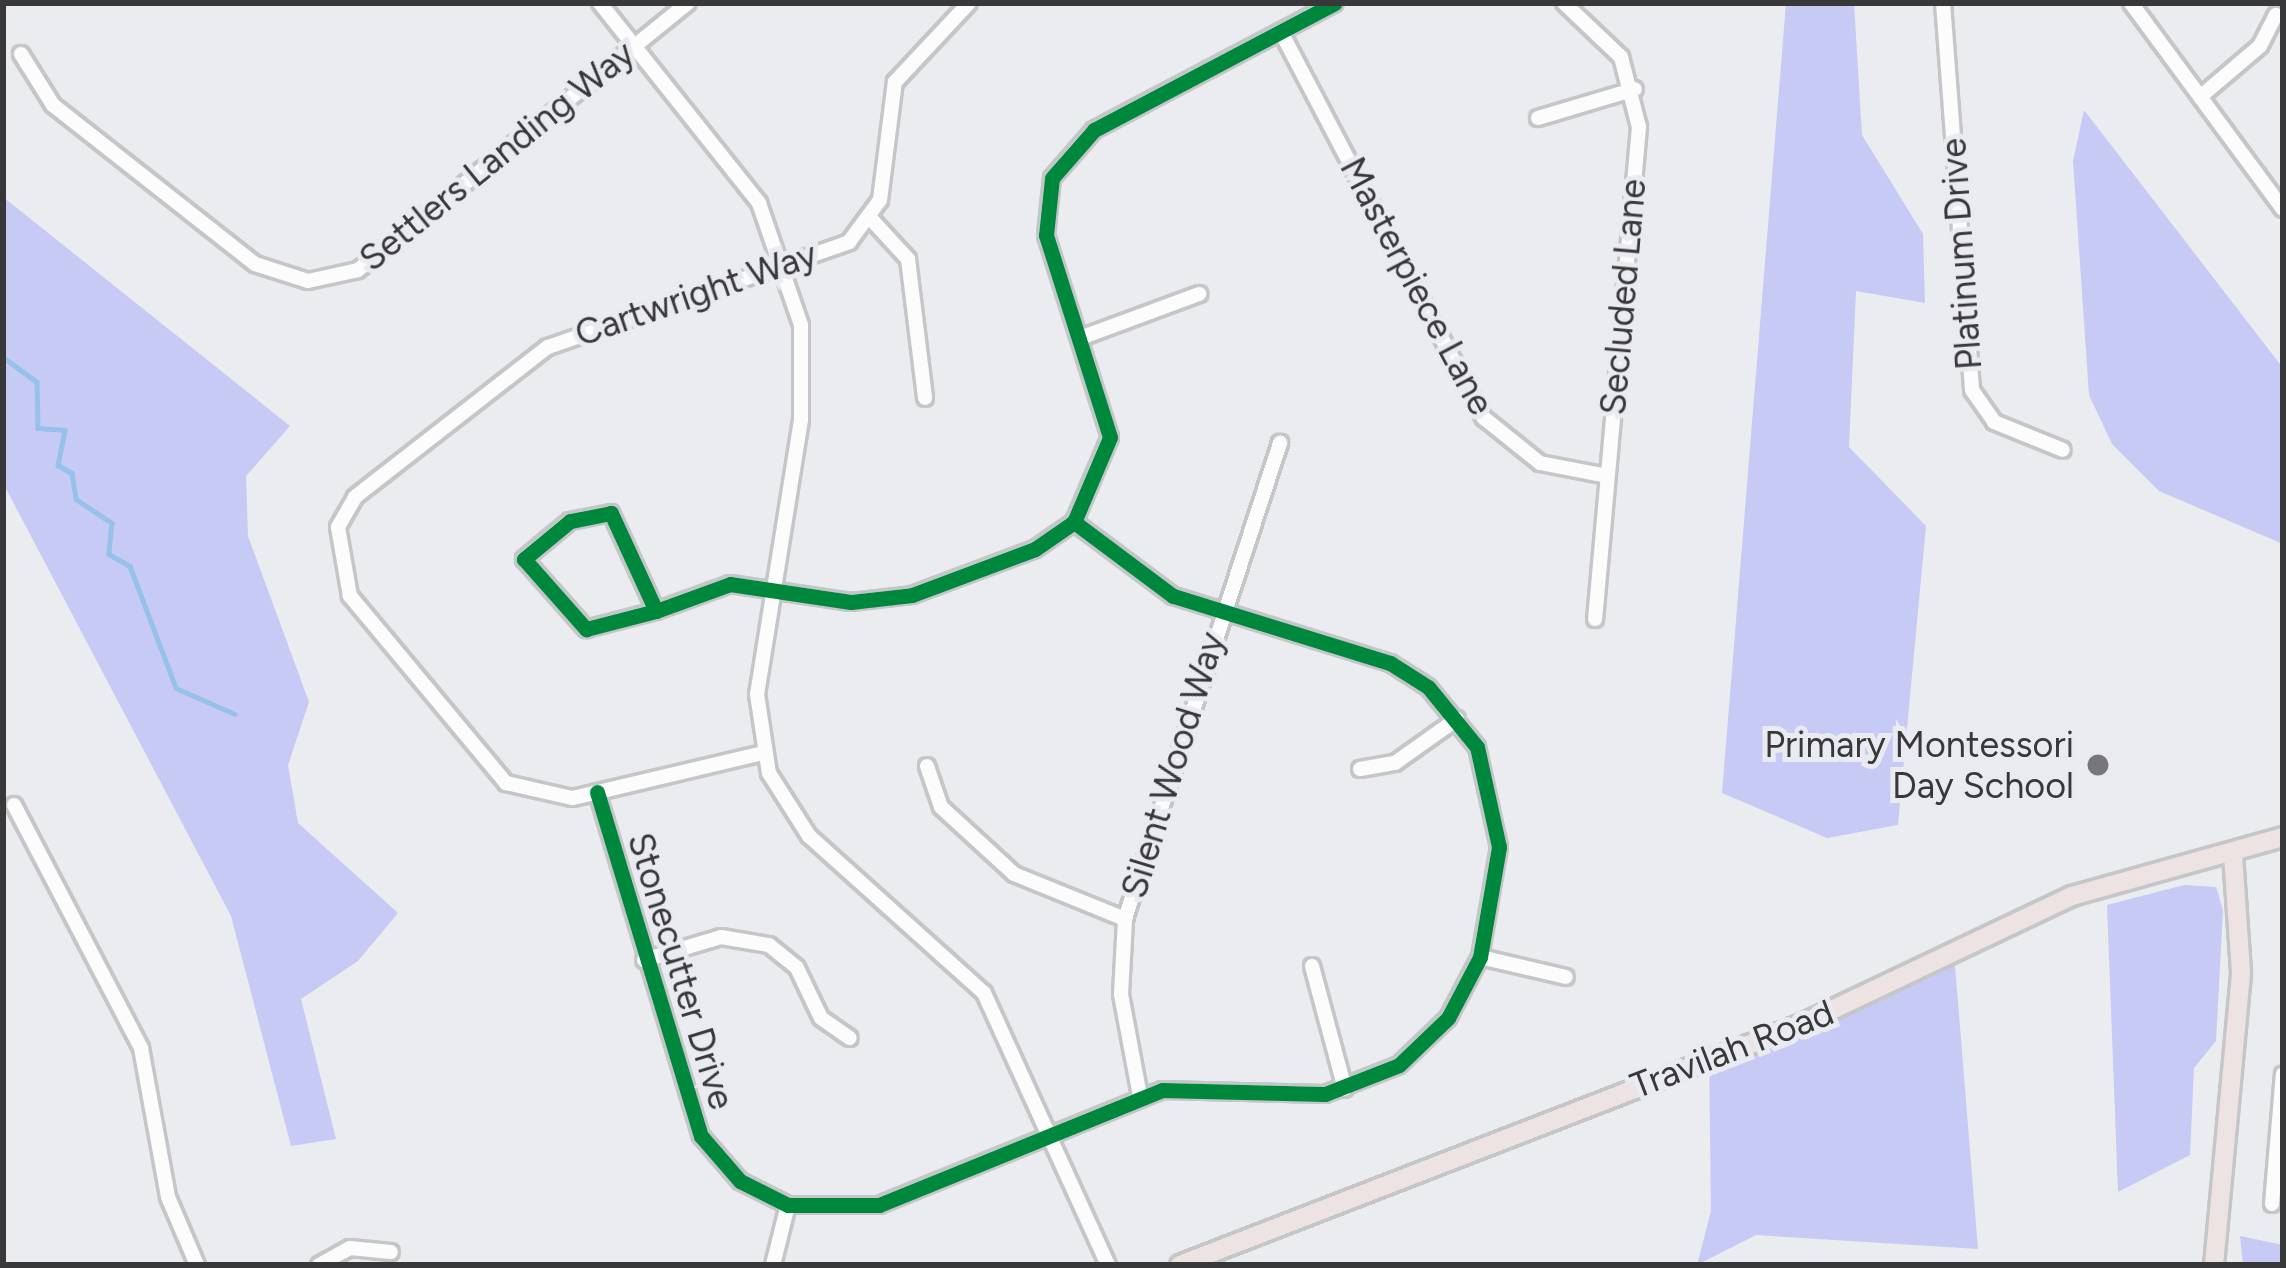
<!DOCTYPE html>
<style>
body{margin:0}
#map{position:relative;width:2286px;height:1268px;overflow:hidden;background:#ebecf0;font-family:Figtree,sans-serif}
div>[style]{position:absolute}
.forest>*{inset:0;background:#c7caf4}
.stream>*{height:4.5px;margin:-2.25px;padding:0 2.25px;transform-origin:2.25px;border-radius:2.25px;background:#96c1ea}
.roads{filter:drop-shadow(3px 0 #c4c6c8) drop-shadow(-3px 0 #c4c6c8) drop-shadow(0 3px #c4c6c8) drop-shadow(0 -3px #c4c6c8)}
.minor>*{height:14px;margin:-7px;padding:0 7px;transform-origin:7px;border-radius:7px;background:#fcfcfd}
.major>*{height:18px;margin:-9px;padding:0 9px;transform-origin:9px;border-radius:9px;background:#ede3e3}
.cycleway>*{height:15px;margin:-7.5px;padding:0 7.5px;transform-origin:7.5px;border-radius:7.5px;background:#00873e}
.dots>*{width:33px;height:33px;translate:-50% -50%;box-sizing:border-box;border:6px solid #eaebf1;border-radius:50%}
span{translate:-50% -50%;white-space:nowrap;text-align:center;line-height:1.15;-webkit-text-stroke:10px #eaebf1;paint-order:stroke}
.street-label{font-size:36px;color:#38383a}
.poi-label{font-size:36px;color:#38383a}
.right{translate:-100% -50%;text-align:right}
.frame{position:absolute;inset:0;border:6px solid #38383a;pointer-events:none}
</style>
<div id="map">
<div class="forest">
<div style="clip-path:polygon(1786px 3px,1854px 3px,1862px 135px,1923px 234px,1925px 303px,1856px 291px,1849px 447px,1926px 526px,1898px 825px,1827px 838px,1722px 793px)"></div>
<div style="clip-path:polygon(2084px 110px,2283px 368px,2283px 544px,2159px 491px,2112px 444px,2089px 395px,2073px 161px)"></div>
<div style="clip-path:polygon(3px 197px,290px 426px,246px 476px,248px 536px,309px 702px,288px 765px,298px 823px,398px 913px,358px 961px,301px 999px,336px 1139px,291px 1146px,231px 916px,3px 483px)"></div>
<div style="clip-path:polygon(2184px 885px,2216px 887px,2223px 910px,2216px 1041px,2194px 1068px,2190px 1155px,2118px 1192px,2107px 905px)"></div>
<div style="clip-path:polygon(1954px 953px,1978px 1249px,1756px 1235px,1697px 1265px,1711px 1211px,1709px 1056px)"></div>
<div style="clip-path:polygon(2240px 1236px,2283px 1245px,2283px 1265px,2243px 1265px)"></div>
</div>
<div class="stream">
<div style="left:3px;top:357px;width:42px;rotate:36.3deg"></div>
<div style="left:37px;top:382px;width:46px;rotate:88.8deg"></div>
<div style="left:38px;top:428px;width:27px;rotate:4deg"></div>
<div style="left:65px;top:430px;width:36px;rotate:101deg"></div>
<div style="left:58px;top:465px;width:16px;rotate:30deg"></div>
<div style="left:72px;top:473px;width:26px;rotate:81deg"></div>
<div style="left:76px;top:499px;width:43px;rotate:33.7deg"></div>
<div style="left:112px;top:523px;width:31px;rotate:96deg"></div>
<div style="left:109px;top:554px;width:24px;rotate:30deg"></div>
<div style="left:130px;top:566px;width:130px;rotate:69.3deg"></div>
<div style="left:176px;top:688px;width:64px;rotate:23.8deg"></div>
</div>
<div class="roads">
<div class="minor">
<div style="left:600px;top:3px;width:256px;rotate:51.5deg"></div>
<div style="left:759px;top:203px;width:129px;rotate:71deg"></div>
<div style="left:801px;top:325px;width:95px;rotate:90deg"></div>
<div style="left:801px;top:420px;width:278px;rotate:99.1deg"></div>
<div style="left:757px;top:694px;width:80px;rotate:81.4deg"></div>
<div style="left:769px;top:773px;width:75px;rotate:57.6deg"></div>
<div style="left:809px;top:836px;width:235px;rotate:41.9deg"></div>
<div style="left:984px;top:993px;width:299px;rotate:65.5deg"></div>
<div style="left:1564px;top:3px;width:79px;rotate:43.5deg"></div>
<div style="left:1621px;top:57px;width:72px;rotate:75.6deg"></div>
<div style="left:1639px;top:127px;width:494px;rotate:95.1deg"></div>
<div style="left:1943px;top:3px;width:388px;rotate:85.7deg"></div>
<div style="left:1972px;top:390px;width:39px;rotate:55deg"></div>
<div style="left:1994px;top:422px;width:74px;rotate:22.1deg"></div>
<div style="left:2131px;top:3px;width:256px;rotate:53.6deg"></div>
<div style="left:1281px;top:32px;width:436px;rotate:62.3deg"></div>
<div style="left:1484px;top:418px;width:72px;rotate:38.8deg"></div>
<div style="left:1540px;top:463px;width:68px;rotate:11deg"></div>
<div style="left:21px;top:54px;width:60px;rotate:57.9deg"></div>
<div style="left:53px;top:105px;width:257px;rotate:38.2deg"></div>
<div style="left:255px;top:264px;width:56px;rotate:17.8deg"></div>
<div style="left:308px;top:281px;width:51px;rotate:-12.4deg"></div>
<div style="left:358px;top:270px;width:424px;rotate:-39deg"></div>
<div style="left:2200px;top:97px;width:79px;rotate:-40.4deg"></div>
<div style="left:2260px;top:46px;width:35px;rotate:-63deg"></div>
<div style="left:1538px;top:118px;width:101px;rotate:-16.6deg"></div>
<div style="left:872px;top:220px;width:53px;rotate:47.3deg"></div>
<div style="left:908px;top:259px;width:140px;rotate:83deg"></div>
<div style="left:1083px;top:337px;width:124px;rotate:-20.3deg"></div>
<div style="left:656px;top:611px;width:108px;rotate:-114.7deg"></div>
<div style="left:611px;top:513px;width:42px;rotate:169deg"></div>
<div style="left:570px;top:521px;width:60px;rotate:140.4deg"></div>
<div style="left:524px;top:559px;width:94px;rotate:48.5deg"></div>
<div style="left:586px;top:629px;width:72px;rotate:-14.4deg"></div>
<div style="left:656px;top:611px;width:79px;rotate:-20deg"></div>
<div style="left:730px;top:584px;width:122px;rotate:8.5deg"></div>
<div style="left:851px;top:602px;width:61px;rotate:-6.5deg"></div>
<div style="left:912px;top:595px;width:131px;rotate:-20.5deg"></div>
<div style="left:1035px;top:549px;width:47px;rotate:-34.7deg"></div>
<div style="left:1074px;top:522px;width:92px;rotate:-67deg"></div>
<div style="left:1110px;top:437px;width:212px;rotate:-107.6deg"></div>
<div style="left:1046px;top:235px;width:57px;rotate:-84deg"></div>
<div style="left:1052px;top:178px;width:64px;rotate:-48.8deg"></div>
<div style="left:1094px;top:130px;width:272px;rotate:-27.8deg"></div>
<div style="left:763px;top:753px;width:196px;rotate:166.7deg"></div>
<div style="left:572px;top:798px;width:68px;rotate:-167.2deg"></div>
<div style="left:506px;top:783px;width:244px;rotate:-129.8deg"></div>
<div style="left:350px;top:596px;width:70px;rotate:-99.9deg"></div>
<div style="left:338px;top:527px;width:34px;rotate:-60deg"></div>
<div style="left:355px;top:497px;width:244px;rotate:-37.9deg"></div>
<div style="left:548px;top:347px;width:319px;rotate:-19.2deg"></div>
<div style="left:849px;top:242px;width:52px;rotate:-53.6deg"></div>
<div style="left:880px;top:200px;width:119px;rotate:-82.8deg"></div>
<div style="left:895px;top:82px;width:108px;rotate:-46.9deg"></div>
<div style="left:927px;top:766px;width:43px;rotate:71.1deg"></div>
<div style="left:941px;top:807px;width:99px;rotate:42.5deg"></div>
<div style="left:1014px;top:874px;width:120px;rotate:22.1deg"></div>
<div style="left:1360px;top:769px;width:36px;rotate:-10deg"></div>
<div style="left:1395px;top:763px;width:76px;rotate:-35.4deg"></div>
<div style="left:597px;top:792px;width:359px;rotate:73.2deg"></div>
<div style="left:701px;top:1136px;width:60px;rotate:49.1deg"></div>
<div style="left:740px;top:1181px;width:54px;rotate:26.6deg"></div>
<div style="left:788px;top:1205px;width:91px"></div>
<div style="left:879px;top:1205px;width:305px;rotate:-22.1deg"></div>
<div style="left:1162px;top:1090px;width:163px;rotate:1.4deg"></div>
<div style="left:1325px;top:1094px;width:79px;rotate:-21.4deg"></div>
<div style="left:1399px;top:1065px;width:68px;rotate:-43.8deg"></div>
<div style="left:1448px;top:1018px;width:69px;rotate:-62.3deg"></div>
<div style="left:1480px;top:957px;width:112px;rotate:-80.2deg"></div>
<div style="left:1499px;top:847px;width:102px;rotate:-102.4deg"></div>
<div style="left:1477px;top:747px;width:77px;rotate:-129.2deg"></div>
<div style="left:1428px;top:687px;width:45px;rotate:-147.7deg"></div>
<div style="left:1390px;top:663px;width:227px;rotate:-162.8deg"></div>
<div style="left:1173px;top:596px;width:124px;rotate:-143.2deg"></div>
<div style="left:14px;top:805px;width:274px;rotate:62.4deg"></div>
<div style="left:141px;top:1048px;width:151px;rotate:79.7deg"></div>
<div style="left:168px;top:1197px;width:74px;rotate:66.9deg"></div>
<div style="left:1480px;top:957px;width:88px;rotate:13.1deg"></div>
<div style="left:644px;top:960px;width:80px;rotate:-16.6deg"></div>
<div style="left:721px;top:937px;width:49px;rotate:9.5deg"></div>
<div style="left:769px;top:945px;width:36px;rotate:39deg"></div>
<div style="left:797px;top:968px;width:55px;rotate:64.4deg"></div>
<div style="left:821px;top:1018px;width:35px;rotate:35deg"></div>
<div style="left:1312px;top:966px;width:127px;rotate:75deg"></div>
<div style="left:1140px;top:1096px;width:104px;rotate:-100.6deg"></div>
<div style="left:1121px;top:994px;width:75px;rotate:-86.9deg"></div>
<div style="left:1125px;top:919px;width:501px;rotate:-71.96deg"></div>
<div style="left:2272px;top:1204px;width:130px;rotate:-85.2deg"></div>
<div style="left:319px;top:1265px;width:35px;rotate:-29deg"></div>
<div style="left:350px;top:1248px;width:41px;rotate:5.6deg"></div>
<div style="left:773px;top:1265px;width:62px;rotate:-76deg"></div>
</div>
<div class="major">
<div style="left:1180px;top:1265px;width:665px;rotate:-21.16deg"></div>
<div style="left:1800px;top:1025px;width:301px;rotate:-25.4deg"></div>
<div style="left:2072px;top:896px;width:219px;rotate:-15.6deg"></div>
<div style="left:2214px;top:1265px;width:294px;rotate:-84.7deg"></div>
<div style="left:2241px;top:972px;width:118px;rotate:-93.9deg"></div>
</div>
</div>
<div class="cycleway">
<div style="left:656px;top:611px;width:108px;rotate:-114.7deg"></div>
<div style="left:611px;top:513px;width:42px;rotate:169deg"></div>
<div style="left:570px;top:521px;width:60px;rotate:140.4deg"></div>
<div style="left:524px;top:559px;width:94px;rotate:48.5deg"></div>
<div style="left:586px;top:629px;width:72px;rotate:-14.4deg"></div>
<div style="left:656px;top:611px;width:79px;rotate:-20deg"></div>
<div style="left:730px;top:584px;width:122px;rotate:8.5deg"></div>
<div style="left:851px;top:602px;width:61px;rotate:-6.5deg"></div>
<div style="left:912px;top:595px;width:131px;rotate:-20.5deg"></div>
<div style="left:1035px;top:549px;width:47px;rotate:-34.7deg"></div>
<div style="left:1074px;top:522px;width:92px;rotate:-67deg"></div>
<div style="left:1110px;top:437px;width:212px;rotate:-107.6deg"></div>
<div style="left:1046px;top:235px;width:57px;rotate:-84deg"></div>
<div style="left:1052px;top:178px;width:64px;rotate:-48.8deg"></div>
<div style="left:1094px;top:130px;width:272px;rotate:-27.8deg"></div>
<div style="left:597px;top:792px;width:359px;rotate:73.2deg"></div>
<div style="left:701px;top:1136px;width:60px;rotate:49.1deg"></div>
<div style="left:740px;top:1181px;width:54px;rotate:26.6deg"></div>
<div style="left:788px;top:1205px;width:91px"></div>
<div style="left:879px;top:1205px;width:305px;rotate:-22.1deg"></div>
<div style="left:1162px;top:1090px;width:163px;rotate:1.4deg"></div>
<div style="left:1325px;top:1094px;width:79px;rotate:-21.4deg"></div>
<div style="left:1399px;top:1065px;width:68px;rotate:-43.8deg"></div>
<div style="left:1448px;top:1018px;width:69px;rotate:-62.3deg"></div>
<div style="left:1480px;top:957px;width:112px;rotate:-80.2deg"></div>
<div style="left:1499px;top:847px;width:102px;rotate:-102.4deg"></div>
<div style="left:1477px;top:747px;width:77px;rotate:-129.2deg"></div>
<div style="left:1428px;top:687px;width:45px;rotate:-147.7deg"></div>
<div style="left:1390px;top:663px;width:227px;rotate:-162.8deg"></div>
<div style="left:1173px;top:596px;width:124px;rotate:-143.2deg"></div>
</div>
<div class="dots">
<div style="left:2098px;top:765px;background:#77777a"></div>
</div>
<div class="street-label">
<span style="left:497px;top:156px;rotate:-39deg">Settlers Landing Way</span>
<span style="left:1961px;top:254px;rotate:-94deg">Platinum Drive</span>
<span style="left:1417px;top:286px;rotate:62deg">Masterpiece Lane</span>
<span style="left:696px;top:294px;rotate:-19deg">Cartwright Way</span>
<span style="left:1623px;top:297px;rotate:-85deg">Secluded Lane</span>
<span style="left:1173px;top:765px;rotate:-73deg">Silent Wood Way</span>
<span style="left:681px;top:971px;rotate:73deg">Stonecutter Drive</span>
<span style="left:1732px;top:1049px;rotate:-21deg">Travilah Road</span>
</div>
<div class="poi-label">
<span class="right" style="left:2074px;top:765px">Primary Montessori<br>Day School</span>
</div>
<div class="frame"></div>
</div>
